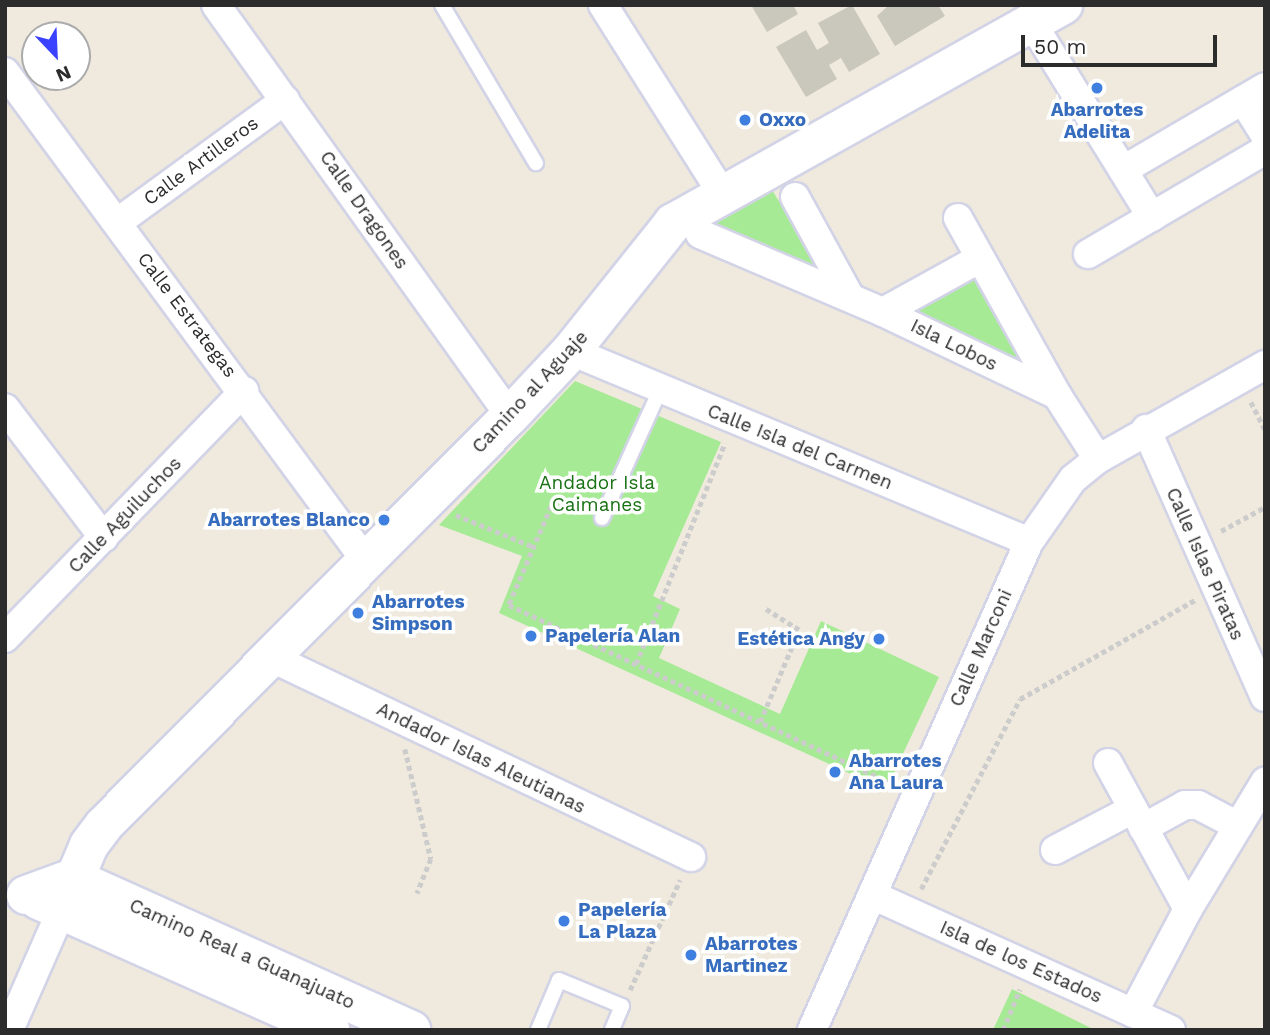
<!DOCTYPE html>
<meta charset="utf-8">
<style>
body{margin:0}
#map{position:relative;width:1270px;height:1035px;overflow:hidden;background:#efeadd;font-family:"Work Sans",sans-serif}
div>[style]{position:absolute}
.green>*{inset:0;background:#a6ea95}
.building>*{inset:0;background:#cac8bc}
.path>*{height:4.5px;margin-top:-2.25px;transform-origin:0;background:repeating-linear-gradient(90deg,#ccc 0 5px,transparent 0 8.5px)}
.roads{filter:drop-shadow(2px 0 #d2d3e6) drop-shadow(-2px 0 #d2d3e6) drop-shadow(0 2px #d2d3e6) drop-shadow(0 -2px #d2d3e6)}
.lane>*{height:14px;margin:-7px;padding:0 7px;transform-origin:7px;border-radius:7px;background:#fff}
.street>*{height:28px;margin:-14px;padding:0 14px;transform-origin:14px;border-radius:14px;background:#fff}
.secondary>*{height:38px;margin:-19px;padding:0 19px;transform-origin:19px;border-radius:19px;background:#fff}
.dots>*{width:19px;height:19px;translate:-50% -50%;box-sizing:border-box;border:4px solid #fff;border-radius:50%}
span{translate:-50% -50%;white-space:nowrap;text-align:center;line-height:1.15;-webkit-text-stroke:7px #fff;paint-order:stroke}
.shop-label{font-size:19px;color:#366cbe;font-weight:700}
.left{translate:0 -50%;text-align:left}
.right{translate:-100% -50%;text-align:right}
.street-label{font-size:19px;color:#2c2c2c}
.park-label{font-size:19px;color:#197214}
.frame{position:absolute;inset:0;border:7px solid #2c2c2c;pointer-events:none}
.north{position:absolute;left:21px;top:21px;width:70px;height:70px;box-sizing:border-box;background:#fff;border:2px solid #ababab;border-radius:50%;rotate:157deg;font-size:19px;font-weight:700;line-height:28px;text-align:center;color:#2c2c2c}
.north::after{content:'';display:block;margin:auto;width:24px;height:32px;background:#3a42ff;clip-path:polygon(50% 0,100% 100%,50% 72%,0 100%)}
.scale{position:absolute;left:1021px;top:35px;width:196px;height:32px;box-sizing:border-box;border:4px solid #2c2c2c;border-top:0;padding-left:9px;font-size:21px;line-height:24px;white-space:nowrap;color:#2c2c2c;-webkit-text-stroke:5px #fff;paint-order:stroke}
</style>
<div id="map">
<div class="green">
<div style="clip-path:polygon(772px 190px,826px 276px,696px 227px)"></div>
<div style="clip-path:polygon(981px 275px,1037px 370px,909px 313px)"></div>
<div style="clip-path:polygon(575px 381px,721px 442px,653px 596px,680px 609px,659px 658px,780px 714px,821px 621px,939px 677px,886px 790px,499px 613px,522px 556px,439px 525px)"></div>
<div style="clip-path:polygon(1012px 989px,1095px 1030px,993px 1030px)"></div>
</div>
<div class="building">
<div style="clip-path:polygon(751px 5px,793px 5px,798px 14px,767px 32px)"></div>
<div style="clip-path:polygon(852px 5px,880px 54px,849px 72px,841px 58px,829px 65px,837px 79px,806px 97px,776px 47px,806px 30px,817px 50px,829px 43px,818px 23px)"></div>
<div style="clip-path:polygon(889px 5px,938px 5px,945px 16px,895px 46px,877px 16px)"></div>
</div>
<div class="path">
<div style="left:1251px;top:402px;width:30px;rotate:63deg"></div>
<div style="left:586px;top:511px;width:34px;rotate:-157deg"></div>
<div style="left:555px;top:498px;width:116px;rotate:113.3deg"></div>
<div style="left:509px;top:605px;width:426px;rotate:25deg"></div>
<div style="left:456px;top:515px;width:84px;rotate:22.3deg"></div>
<div style="left:1221px;top:531px;width:50px;rotate:-28.6deg"></div>
<div style="left:636px;top:664px;width:238px;rotate:-68.1deg"></div>
<div style="left:760px;top:722px;width:100px;rotate:-67deg"></div>
<div style="left:799px;top:630px;width:39px;rotate:-148deg"></div>
<div style="left:405px;top:749px;width:113px;rotate:76.7deg"></div>
<div style="left:431px;top:859px;width:37px;rotate:112deg"></div>
<div style="left:921px;top:889px;width:214px;rotate:-62.5deg"></div>
<div style="left:1020px;top:699px;width:201px;rotate:-29.5deg"></div>
<div style="left:630px;top:990px;width:121px;rotate:-65.6deg"></div>
<div style="left:1003px;top:1030px;width:44px;rotate:-67.5deg"></div>
</div>
<div class="roads">
<div class="lane">
<div style="left:442px;top:5px;width:184px;rotate:59.3deg"></div>
<div style="left:602px;top:518px;width:141px;rotate:-65.6deg"></div>
<div style="left:538px;top:1030px;width:54px;rotate:-67.2deg"></div>
<div style="left:559px;top:980px;width:68px;rotate:22.4deg"></div>
<div style="left:622px;top:1006px;width:26px;rotate:113deg"></div>
</div>
<div class="street">
<div style="left:216px;top:5px;width:505px;rotate:54.42deg"></div>
<div style="left:603px;top:5px;width:222px;rotate:57.7deg"></div>
<div style="left:1032px;top:23px;width:228px;rotate:58.3deg"></div>
<div style="left:5px;top:72px;width:608px;rotate:53.56deg"></div>
<div style="left:1243px;top:100px;width:41px;rotate:57.8deg"></div>
<div style="left:1123px;top:170px;width:164px;rotate:-30.3deg"></div>
<div style="left:795px;top:197px;width:114px;rotate:61.2deg"></div>
<div style="left:958px;top:218px;width:203px;rotate:60.8deg"></div>
<div style="left:118px;top:222px;width:207px;rotate:-36.1deg"></div>
<div style="left:700px;top:234px;width:199px;rotate:23.1deg"></div>
<div style="left:883px;top:312px;width:193px;rotate:25.5deg"></div>
<div style="left:1057px;top:395px;width:76px;rotate:57.4deg"></div>
<div style="left:1088px;top:254px;width:205px;rotate:-30.4deg"></div>
<div style="left:883px;top:312px;width:110px;rotate:-28.9deg"></div>
<div style="left:571px;top:351px;width:496px;rotate:22.6deg"></div>
<div style="left:5px;top:408px;width:163px;rotate:52.7deg"></div>
<div style="left:1146px;top:429px;width:293px;rotate:66.1deg"></div>
<div style="left:5px;top:638px;width:344px;rotate:-45.9deg"></div>
<div style="left:272px;top:658px;width:464px;rotate:25.4deg"></div>
<div style="left:1108px;top:763px;width:166px;rotate:61.3deg"></div>
<div style="left:1143px;top:828px;width:48px;rotate:-28.7deg"></div>
<div style="left:1185px;top:805px;width:13px"></div>
<div style="left:1198px;top:805px;width:45px;rotate:27.7deg"></div>
<div style="left:1055px;top:850px;width:88px;rotate:-27.7deg"></div>
<div style="left:872px;top:895px;width:328px;rotate:24.3deg"></div>
<div style="left:1133px;top:1013px;width:118px;rotate:-62.1deg"></div>
<div style="left:1188px;top:909px;width:149px;rotate:-58.8deg"></div>
<div style="left:9px;top:1030px;width:132px;rotate:-66.3deg"></div>
<div style="left:812px;top:1030px;width:534px;rotate:-66.03deg"></div>
<div style="left:1029px;top:542px;width:77px;rotate:-55.1deg"></div>
<div style="left:1073px;top:479px;width:32px;rotate:-39deg"></div>
<div style="left:1098px;top:459px;width:192px;rotate:-29.4deg"></div>
</div>
<div class="secondary">
<div style="left:26px;top:895px;width:50px;rotate:-19.9deg"></div>
<div style="left:73px;top:878px;width:371px;rotate:24.2deg"></div>
<div style="left:38px;top:900px;width:320px;rotate:24deg"></div>
<div style="left:62px;top:909px;width:69px;rotate:-67.1deg"></div>
<div style="left:89px;top:845px;width:25px;rotate:-53deg"></div>
<div style="left:104px;top:825px;width:576px;rotate:-45.21deg"></div>
<div style="left:510px;top:416px;width:89px;rotate:-46.8deg"></div>
<div style="left:571px;top:351px;width:164px;rotate:-51.4deg"></div>
<div style="left:673px;top:223px;width:447px;rotate:-29.2deg"></div>
</div>
</div>
<div class="dots">
<div style="left:1097px;top:88px;background:#3f7fe0"></div>
<div style="left:745px;top:120px;background:#3f7fe0"></div>
<div style="left:384px;top:520px;background:#3f7fe0"></div>
<div style="left:358px;top:613px;background:#3f7fe0"></div>
<div style="left:531px;top:636px;background:#3f7fe0"></div>
<div style="left:879px;top:639px;background:#3f7fe0"></div>
<div style="left:835px;top:772px;background:#3f7fe0"></div>
<div style="left:564px;top:921px;background:#3f7fe0"></div>
<div style="left:691px;top:955px;background:#3f7fe0"></div>
</div>
<div class="shop-label">
<span style="left:1097px;top:121px">Abarrotes<br>Adelita</span>
<span class="left" style="left:759px;top:120px">Oxxo</span>
<span class="right" style="left:370px;top:520px">Abarrotes Blanco</span>
<span class="left" style="left:372px;top:613px">Abarrotes<br>Simpson</span>
<span class="left" style="left:545px;top:636px">Papelería Alan</span>
<span class="right" style="left:865px;top:639px">Estética Angy</span>
<span class="left" style="left:849px;top:772px">Abarrotes<br>Ana Laura</span>
<span class="left" style="left:578px;top:921px">Papelería<br>La Plaza</span>
<span class="left" style="left:705px;top:955px">Abarrotes<br>Martinez</span>
</div>
<div class="street-label">
<span style="left:201px;top:161px;rotate:-36deg">Calle Artilleros</span>
<span style="left:364px;top:210px;rotate:55deg">Calle Dragones</span>
<span style="left:187px;top:315px;rotate:53deg">Calle Estrategas</span>
<span style="left:954px;top:345px;rotate:26deg">Isla Lobos</span>
<span style="left:530px;top:392px;rotate:-47deg">Camino al Aguaje</span>
<span style="left:800px;top:447px;rotate:22deg">Calle Isla del Carmen</span>
<span style="left:125px;top:515px;rotate:-46deg">Calle Aguiluchos</span>
<span style="left:1205px;top:564px;rotate:66deg">Calle Islas Piratas</span>
<span style="left:981px;top:648px;rotate:-66deg">Calle Marconi</span>
<span style="left:481px;top:758px;rotate:26deg">Andador Islas Aleutianas</span>
<span style="left:242px;top:954px;rotate:24deg">Camino Real a Guanajuato</span>
<span style="left:1021px;top:962px;rotate:24deg">Isla de los Estados</span>
</div>
<div class="park-label">
<span style="left:597px;top:494px">Andador Isla<br>Caimanes</span>
</div>
<div class="frame"></div>
<div class="north">N</div>
<div class="scale">50 m</div>
</div>
